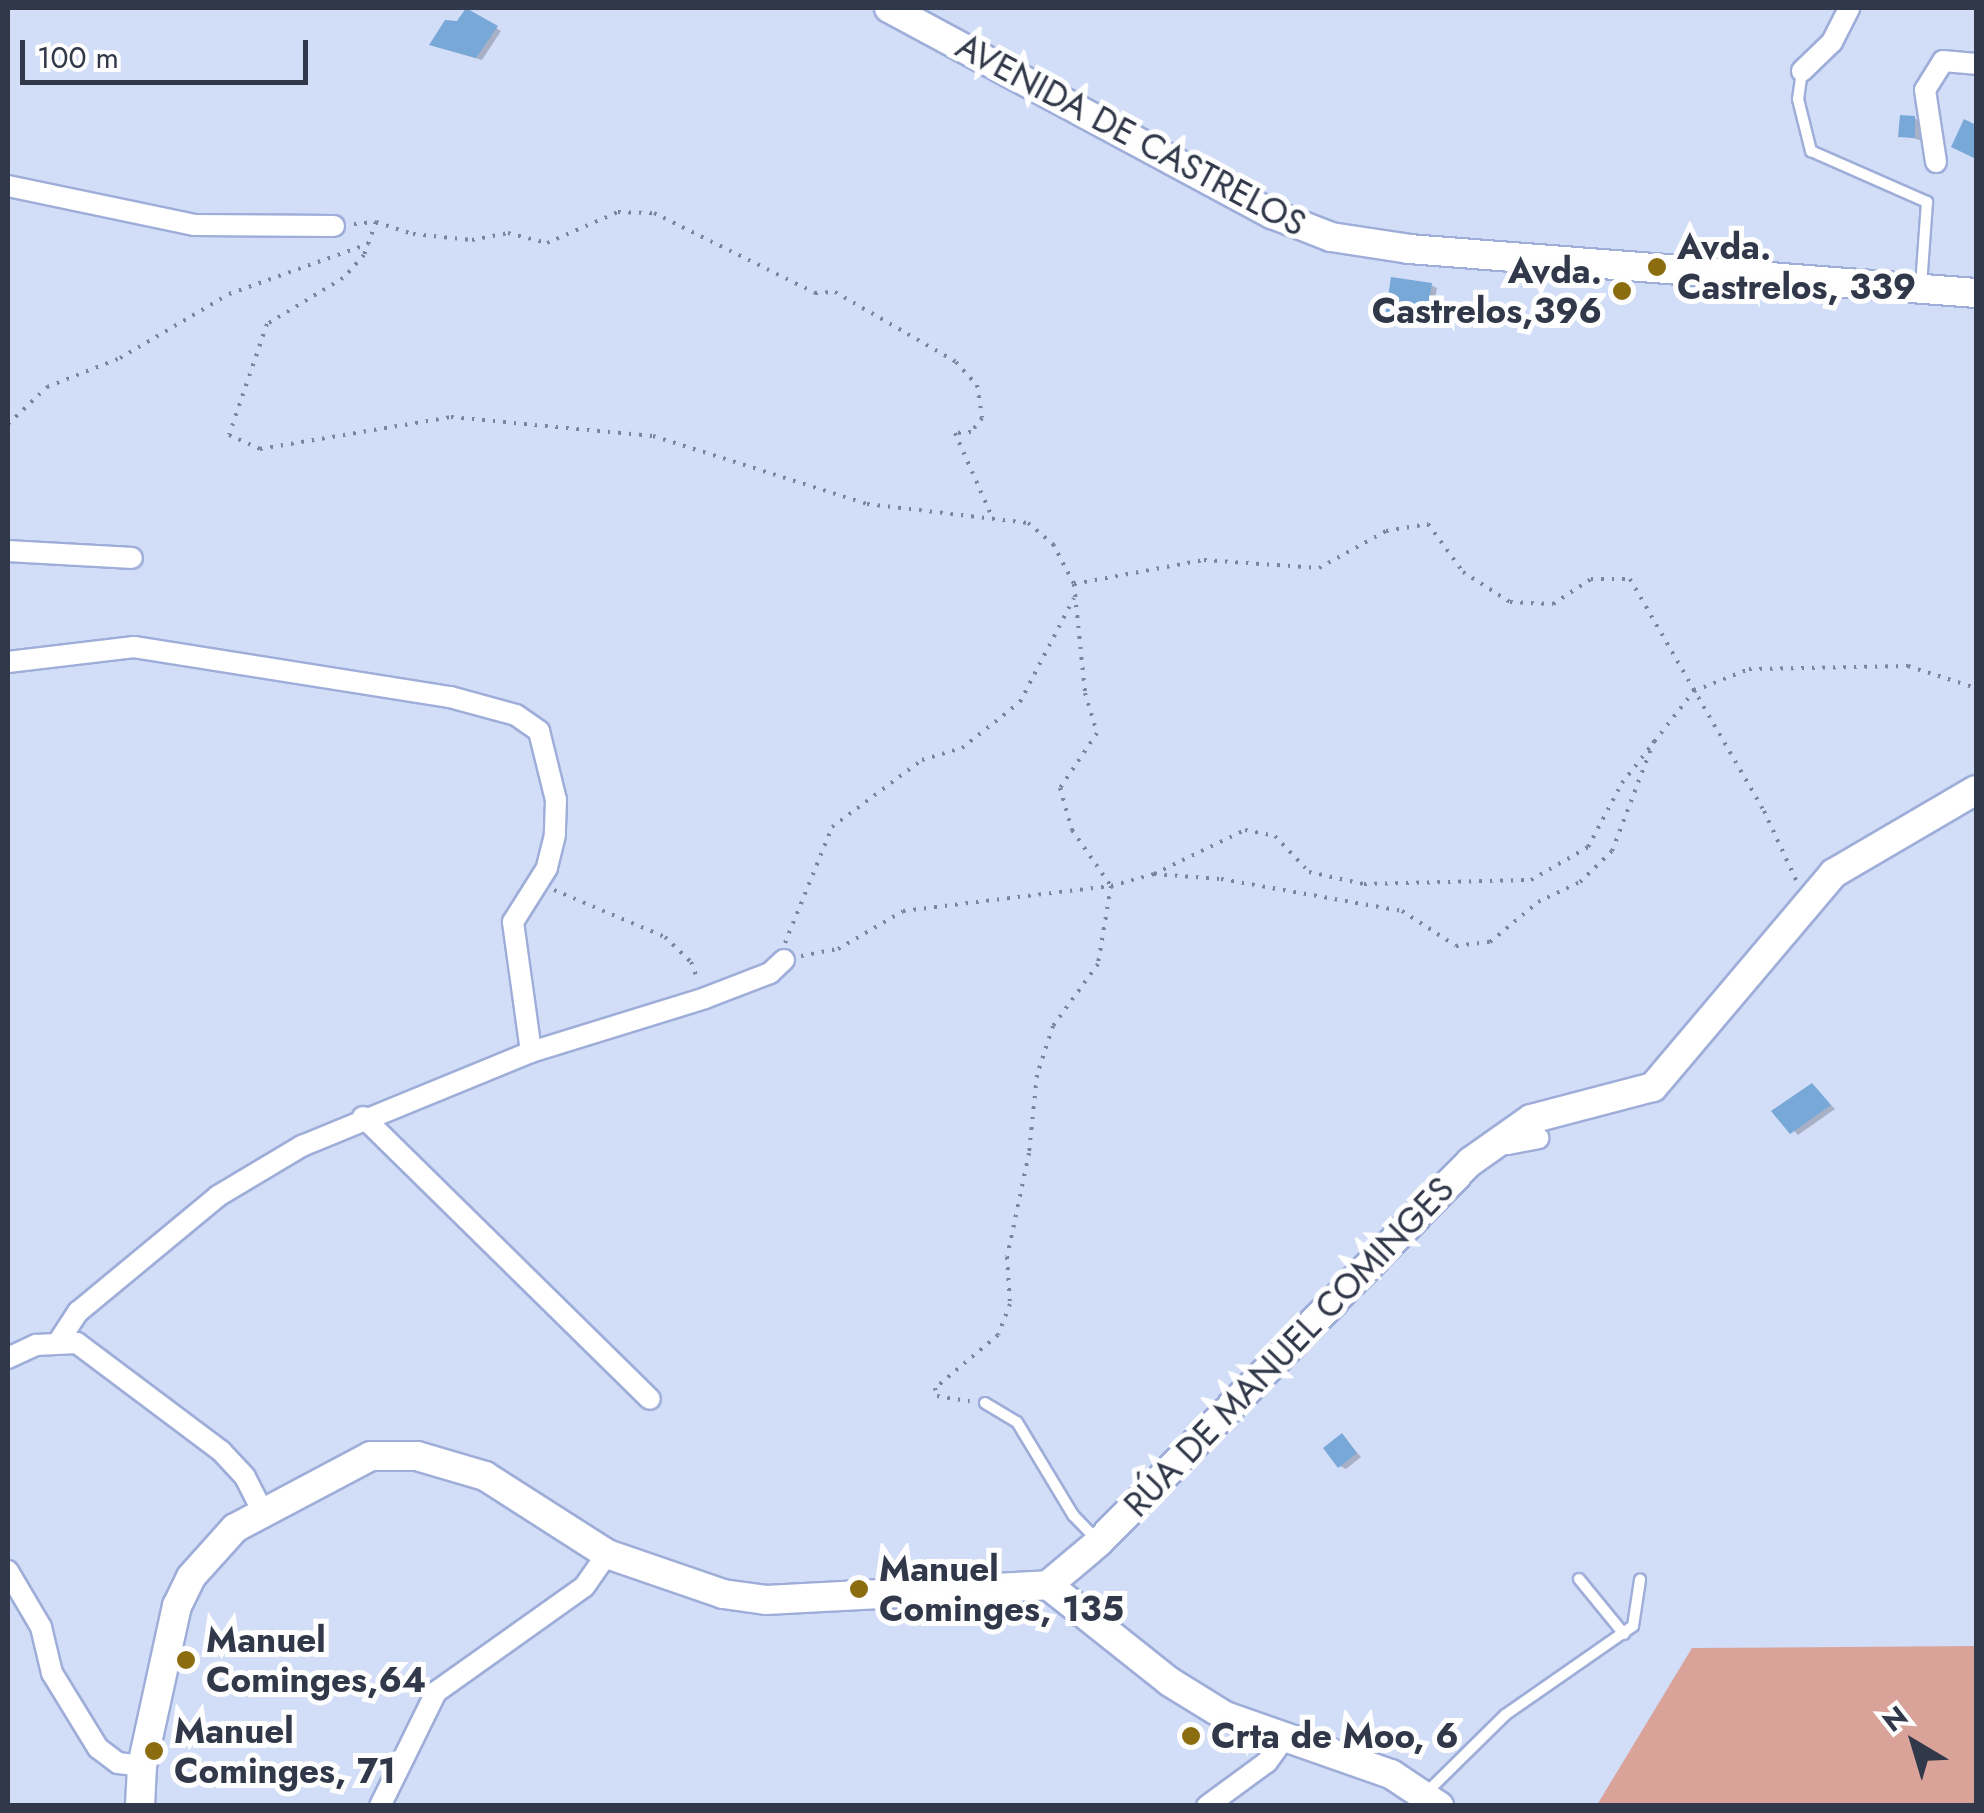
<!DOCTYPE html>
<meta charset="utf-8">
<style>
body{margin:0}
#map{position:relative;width:1984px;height:1813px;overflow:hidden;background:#d2ddf7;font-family:Jost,sans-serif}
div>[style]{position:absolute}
.green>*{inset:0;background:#daa39a}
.shadow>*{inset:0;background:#0003}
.building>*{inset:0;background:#78a8d7}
.path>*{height:4px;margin-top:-2px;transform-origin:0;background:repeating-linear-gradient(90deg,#7b8499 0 2.5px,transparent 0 10.5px)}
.roads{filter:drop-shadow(2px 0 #9eaed9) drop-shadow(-2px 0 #9eaed9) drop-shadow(0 2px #9eaed9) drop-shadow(0 -2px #9eaed9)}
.lane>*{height:10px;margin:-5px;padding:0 5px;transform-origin:5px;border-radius:5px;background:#fff}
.street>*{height:20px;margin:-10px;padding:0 10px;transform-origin:10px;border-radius:10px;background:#fff}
.secondary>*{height:28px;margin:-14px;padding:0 14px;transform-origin:14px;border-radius:14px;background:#fff}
.dots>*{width:28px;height:28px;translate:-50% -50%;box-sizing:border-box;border:5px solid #fefefe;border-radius:50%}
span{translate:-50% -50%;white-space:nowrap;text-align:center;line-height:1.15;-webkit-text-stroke:10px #fefefe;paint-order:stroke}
.street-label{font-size:35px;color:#313849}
.poi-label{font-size:35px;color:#313849;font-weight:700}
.left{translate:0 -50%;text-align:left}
.right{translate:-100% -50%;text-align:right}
.frame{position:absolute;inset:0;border:10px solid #313849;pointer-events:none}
.north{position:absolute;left:1864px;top:1693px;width:100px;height:100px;-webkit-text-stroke:8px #fefefe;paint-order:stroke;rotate:322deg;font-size:28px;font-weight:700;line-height:40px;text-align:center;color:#313849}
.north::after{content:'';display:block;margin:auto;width:35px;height:45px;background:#313849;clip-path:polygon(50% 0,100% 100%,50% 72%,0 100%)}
.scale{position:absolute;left:20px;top:40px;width:288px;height:45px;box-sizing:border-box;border:5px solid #313849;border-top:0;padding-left:12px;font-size:30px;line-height:35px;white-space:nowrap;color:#313849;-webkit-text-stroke:8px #fefefe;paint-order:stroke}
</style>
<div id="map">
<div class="green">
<div style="clip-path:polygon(1976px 1646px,1976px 1805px,1597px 1805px,1692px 1648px)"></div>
</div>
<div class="shadow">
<div style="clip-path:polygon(468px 10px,501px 31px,482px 60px,437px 47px)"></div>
<div style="clip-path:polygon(1914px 118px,1920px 121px,1920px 140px,1900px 135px)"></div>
<div style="clip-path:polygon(1431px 285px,1437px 288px,1433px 309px,1420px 307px,1418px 322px,1387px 315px)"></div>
<div style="clip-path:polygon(1812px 1086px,1835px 1109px,1798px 1135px,1774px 1111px)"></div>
<div style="clip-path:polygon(1342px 1436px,1361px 1457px,1346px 1469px,1340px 1466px)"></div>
</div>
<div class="building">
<div style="clip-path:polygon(466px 8px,498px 26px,476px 58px,429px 45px,445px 20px,457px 21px)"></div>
<div style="clip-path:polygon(1900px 115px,1915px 116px,1915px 138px,1898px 137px)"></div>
<div style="clip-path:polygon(1964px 119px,1976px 125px,1976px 159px,1951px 147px)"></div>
<div style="clip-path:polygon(1391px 277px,1432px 283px,1428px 308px,1415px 306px,1412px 321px,1385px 317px)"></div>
<div style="clip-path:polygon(1812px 1083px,1831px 1105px,1790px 1134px,1771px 1111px)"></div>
<div style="clip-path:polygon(1342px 1433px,1357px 1453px,1338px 1468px,1323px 1448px)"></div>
</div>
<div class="path">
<div style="left:376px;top:222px;width:39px;rotate:18deg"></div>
<div style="left:413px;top:234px;width:59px;rotate:5.8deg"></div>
<div style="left:472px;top:240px;width:37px;rotate:-11deg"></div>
<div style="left:508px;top:233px;width:40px;rotate:14.4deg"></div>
<div style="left:547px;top:243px;width:77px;rotate:-23.6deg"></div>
<div style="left:618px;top:212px;width:36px;rotate:2deg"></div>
<div style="left:654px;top:213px;width:180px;rotate:26.4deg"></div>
<div style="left:815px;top:293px;width:20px;rotate:-3deg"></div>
<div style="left:835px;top:292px;width:140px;rotate:30deg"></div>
<div style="left:956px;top:362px;width:31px;rotate:48deg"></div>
<div style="left:977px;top:385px;width:33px;rotate:81deg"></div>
<div style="left:982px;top:418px;width:18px;rotate:128deg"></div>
<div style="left:971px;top:432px;width:16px;rotate:176deg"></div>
<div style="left:955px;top:433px;width:92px;rotate:66.2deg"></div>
<div style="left:354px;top:224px;width:22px;rotate:-5deg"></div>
<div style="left:376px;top:222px;width:35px;rotate:110deg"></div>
<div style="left:364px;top:255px;width:31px;rotate:132deg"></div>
<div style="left:343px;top:278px;width:89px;rotate:148.8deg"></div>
<div style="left:267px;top:324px;width:117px;rotate:108.9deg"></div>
<div style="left:229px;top:435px;width:34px;rotate:24deg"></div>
<div style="left:260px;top:449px;width:194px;rotate:-9.5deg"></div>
<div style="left:451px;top:417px;width:203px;rotate:5.4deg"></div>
<div style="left:653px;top:436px;width:225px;rotate:17.6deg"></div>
<div style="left:867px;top:504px;width:162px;rotate:6.7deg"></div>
<div style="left:1028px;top:523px;width:33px;rotate:40deg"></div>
<div style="left:1053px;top:544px;width:45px;rotate:62.3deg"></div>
<div style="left:1074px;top:584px;width:110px;rotate:84.2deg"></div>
<div style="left:1085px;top:693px;width:42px;rotate:73.3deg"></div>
<div style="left:1097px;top:733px;width:66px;rotate:123.9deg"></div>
<div style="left:1060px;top:788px;width:44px;rotate:74.1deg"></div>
<div style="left:1072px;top:830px;width:68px;rotate:55.1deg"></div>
<div style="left:1111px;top:886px;width:45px;rotate:-15.6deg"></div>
<div style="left:1154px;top:874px;width:67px;rotate:4.3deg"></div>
<div style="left:1221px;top:879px;width:184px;rotate:10deg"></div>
<div style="left:1402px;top:911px;width:64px;rotate:32.9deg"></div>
<div style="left:1456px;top:946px;width:34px;rotate:-7deg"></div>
<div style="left:1490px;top:942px;width:62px;rotate:-39.8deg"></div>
<div style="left:1538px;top:902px;width:47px;rotate:-25.5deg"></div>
<div style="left:1580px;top:882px;width:45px;rotate:-44.1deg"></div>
<div style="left:1612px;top:851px;width:118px;rotate:-69.1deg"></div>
<div style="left:8px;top:424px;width:54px;rotate:-43.5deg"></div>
<div style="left:47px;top:387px;width:79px;rotate:-21.7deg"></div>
<div style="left:120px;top:358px;width:126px;rotate:-30.4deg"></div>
<div style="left:229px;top:294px;width:148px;rotate:-19.8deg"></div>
<div style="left:1074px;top:584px;width:132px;rotate:-10.5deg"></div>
<div style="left:1204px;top:560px;width:115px;rotate:4deg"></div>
<div style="left:1319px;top:568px;width:77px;rotate:-28.9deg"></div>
<div style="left:1386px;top:531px;width:43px;rotate:-9.5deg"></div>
<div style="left:1428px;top:524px;width:59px;rotate:53.9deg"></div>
<div style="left:1463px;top:572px;width:56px;rotate:32.6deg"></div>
<div style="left:1510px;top:602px;width:43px;rotate:2.7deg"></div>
<div style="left:1553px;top:604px;width:45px;rotate:-33.3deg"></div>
<div style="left:1591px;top:579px;width:39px"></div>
<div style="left:1630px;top:579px;width:268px;rotate:60deg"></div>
<div style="left:1764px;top:811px;width:78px;rotate:65.1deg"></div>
<div style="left:1154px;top:874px;width:101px;rotate:-25.8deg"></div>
<div style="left:1245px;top:830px;width:31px;rotate:11deg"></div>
<div style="left:1275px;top:836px;width:50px;rotate:46.6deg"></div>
<div style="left:1309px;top:872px;width:56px;rotate:12.3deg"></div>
<div style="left:1364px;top:884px;width:167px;rotate:-1.4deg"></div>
<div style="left:1531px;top:880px;width:66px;rotate:-30.1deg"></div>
<div style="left:1588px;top:847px;width:72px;rotate:-62deg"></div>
<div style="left:1622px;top:783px;width:117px;rotate:-52deg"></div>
<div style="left:1694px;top:691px;width:59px;rotate:-21.8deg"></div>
<div style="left:1749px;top:669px;width:159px;rotate:-1.1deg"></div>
<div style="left:1908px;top:666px;width:71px;rotate:17.9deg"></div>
<div style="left:554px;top:890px;width:121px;rotate:22.9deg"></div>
<div style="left:665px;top:937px;width:36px;rotate:44deg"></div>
<div style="left:691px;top:962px;width:19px;rotate:69deg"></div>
<div style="left:785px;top:943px;width:125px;rotate:-67.9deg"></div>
<div style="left:832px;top:827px;width:112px;rotate:-36.7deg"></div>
<div style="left:922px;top:760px;width:42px;rotate:-16.7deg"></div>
<div style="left:962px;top:748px;width:74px;rotate:-38.4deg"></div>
<div style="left:1020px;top:702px;width:117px;rotate:-62.6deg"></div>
<div style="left:801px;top:956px;width:38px;rotate:-11deg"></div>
<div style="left:838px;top:949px;width:75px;rotate:-30.3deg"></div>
<div style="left:903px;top:911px;width:209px;rotate:-6.9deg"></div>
<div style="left:1111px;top:886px;width:79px;rotate:99.5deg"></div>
<div style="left:1098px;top:964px;width:77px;rotate:126deg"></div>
<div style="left:1053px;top:1026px;width:52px;rotate:108.1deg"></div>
<div style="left:1037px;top:1075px;width:78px;rotate:95.9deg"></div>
<div style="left:1029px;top:1153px;width:106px;rotate:101.9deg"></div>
<div style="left:1007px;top:1257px;width:47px;rotate:86.3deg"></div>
<div style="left:1010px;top:1304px;width:33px;rotate:111deg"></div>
<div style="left:998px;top:1335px;width:82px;rotate:139.9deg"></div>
<div style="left:935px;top:1388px;width:8px;rotate:76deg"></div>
<div style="left:937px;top:1396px;width:33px;rotate:9deg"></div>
</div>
<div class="roads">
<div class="lane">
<div style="left:1802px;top:71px;width:28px;rotate:98deg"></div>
<div style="left:1798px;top:99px;width:54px;rotate:76deg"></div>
<div style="left:1811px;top:151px;width:127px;rotate:23.7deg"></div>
<div style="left:1927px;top:202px;width:83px;rotate:94.1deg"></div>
<div style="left:985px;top:1403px;width:37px;rotate:31deg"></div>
<div style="left:1017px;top:1422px;width:109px;rotate:58.9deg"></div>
<div style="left:1073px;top:1515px;width:36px;rotate:46deg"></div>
<div style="left:1579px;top:1579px;width:71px;rotate:50.7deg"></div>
<div style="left:1425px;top:1794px;width:112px;rotate:-44.6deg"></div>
<div style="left:1505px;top:1715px;width:156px;rotate:-34.8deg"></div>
<div style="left:1633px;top:1626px;width:47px;rotate:-81.3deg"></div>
</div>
<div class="street">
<div style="left:1802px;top:71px;width:42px;rotate:-44deg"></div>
<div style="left:1832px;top:42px;width:38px;rotate:-63deg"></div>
<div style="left:1936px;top:162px;width:73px;rotate:-98.7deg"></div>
<div style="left:1925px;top:90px;width:34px;rotate:-58deg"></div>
<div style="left:1943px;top:61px;width:33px;rotate:5deg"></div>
<div style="left:8px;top:186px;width:190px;rotate:11.8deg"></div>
<div style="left:194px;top:225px;width:140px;rotate:0.4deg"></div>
<div style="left:8px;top:551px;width:124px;rotate:3.2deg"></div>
<div style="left:8px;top:662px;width:127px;rotate:-6.8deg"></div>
<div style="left:134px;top:647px;width:320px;rotate:9deg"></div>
<div style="left:450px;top:697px;width:68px;rotate:15.3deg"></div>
<div style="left:516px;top:715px;width:28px;rotate:35deg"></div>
<div style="left:539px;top:731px;width:71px;rotate:76.2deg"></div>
<div style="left:556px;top:800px;width:35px;rotate:92deg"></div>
<div style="left:555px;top:835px;width:34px;rotate:104deg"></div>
<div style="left:547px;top:868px;width:64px;rotate:122.2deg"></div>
<div style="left:513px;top:922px;width:131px;rotate:82.1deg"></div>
<div style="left:363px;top:1117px;width:402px;rotate:44.5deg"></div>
<div style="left:1503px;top:1139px;width:7px;rotate:45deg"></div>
<div style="left:1508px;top:1144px;width:31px;rotate:-11deg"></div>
<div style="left:59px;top:1341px;width:35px;rotate:-57deg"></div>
<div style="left:78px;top:1312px;width:182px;rotate:-39.6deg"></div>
<div style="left:218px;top:1196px;width:98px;rotate:-30.8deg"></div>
<div style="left:302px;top:1146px;width:248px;rotate:-22.3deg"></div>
<div style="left:531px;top:1052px;width:182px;rotate:-17.2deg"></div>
<div style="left:705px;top:998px;width:70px;rotate:-21deg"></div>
<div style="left:770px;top:973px;width:19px;rotate:-43deg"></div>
<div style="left:8px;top:1358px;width:31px;rotate:-25deg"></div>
<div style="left:36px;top:1345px;width:41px;rotate:-2.8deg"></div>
<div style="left:77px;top:1343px;width:180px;rotate:36.9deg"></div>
<div style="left:221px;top:1451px;width:35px;rotate:47deg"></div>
<div style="left:245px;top:1477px;width:37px;rotate:63deg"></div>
<div style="left:8px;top:1571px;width:65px;rotate:59.5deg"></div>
<div style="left:41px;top:1627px;width:47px;rotate:76.6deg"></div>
<div style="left:52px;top:1673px;width:88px;rotate:58.5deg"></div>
<div style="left:98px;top:1748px;width:25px;rotate:37deg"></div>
<div style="left:118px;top:1763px;width:24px;rotate:7deg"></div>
<div style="left:380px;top:1806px;width:127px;rotate:-63.8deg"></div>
<div style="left:436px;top:1692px;width:181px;rotate:-35.4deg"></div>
<div style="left:584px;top:1587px;width:40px;rotate:-55.1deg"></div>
<div style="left:1207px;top:1806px;width:74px;rotate:-36.3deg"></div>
<div style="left:1267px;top:1762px;width:29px;rotate:-54deg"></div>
</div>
<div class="secondary">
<div style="left:889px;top:8px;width:435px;rotate:28.3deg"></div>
<div style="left:1272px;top:214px;width:63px;rotate:21.3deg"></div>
<div style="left:1331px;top:237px;width:79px;rotate:8.7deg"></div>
<div style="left:1409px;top:249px;width:569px;rotate:4.44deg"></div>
<div style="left:1048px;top:1585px;width:156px;rotate:38.5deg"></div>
<div style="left:1170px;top:1682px;width:65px;rotate:31.7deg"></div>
<div style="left:1225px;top:1716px;width:176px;rotate:19.3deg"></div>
<div style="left:1391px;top:1774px;width:58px;rotate:33.7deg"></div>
<div style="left:140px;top:1806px;width:40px;rotate:-87.1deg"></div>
<div style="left:142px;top:1766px;width:164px;rotate:-77.7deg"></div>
<div style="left:177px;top:1606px;width:32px;rotate:-64deg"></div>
<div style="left:191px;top:1577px;width:66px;rotate:-48.1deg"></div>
<div style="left:235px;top:1528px;width:154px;rotate:-27.9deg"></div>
<div style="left:371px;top:1456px;width:46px"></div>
<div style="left:417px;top:1456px;width:71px;rotate:16.4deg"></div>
<div style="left:485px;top:1476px;width:145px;rotate:32.6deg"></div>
<div style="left:607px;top:1554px;width:123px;rotate:19deg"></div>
<div style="left:723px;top:1594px;width:43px;rotate:7.9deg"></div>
<div style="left:766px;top:1600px;width:282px;rotate:-3deg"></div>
<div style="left:1048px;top:1585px;width:67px;rotate:-40.1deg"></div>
<div style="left:1099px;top:1542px;width:531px;rotate:-45.69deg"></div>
<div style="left:1470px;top:1162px;width:75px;rotate:-35.2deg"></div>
<div style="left:1531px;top:1119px;width:126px;rotate:-14.7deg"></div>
<div style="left:1653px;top:1087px;width:280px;rotate:-49.8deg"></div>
<div style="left:1834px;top:873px;width:164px;rotate:-30.3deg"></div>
</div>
</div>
<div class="dots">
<div style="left:1657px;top:267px;background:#8b6d0f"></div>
<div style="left:1622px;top:291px;background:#8b6d0f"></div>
<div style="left:859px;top:1589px;background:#8b6d0f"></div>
<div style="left:186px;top:1660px;background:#8b6d0f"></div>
<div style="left:1191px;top:1736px;background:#8b6d0f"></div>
<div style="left:154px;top:1751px;background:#8b6d0f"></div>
</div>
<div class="street-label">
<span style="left:1131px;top:135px;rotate:28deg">AVENIDA DE CASTRELOS</span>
<span style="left:1289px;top:1347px;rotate:-46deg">RÚA DE MANUEL COMINGES</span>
</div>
<div class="poi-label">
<span class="left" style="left:1677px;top:267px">Avda.<br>Castrelos, 339</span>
<span class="right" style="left:1602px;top:291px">Avda.<br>Castrelos,396</span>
<span class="left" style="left:879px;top:1589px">Manuel<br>Cominges, 135</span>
<span class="left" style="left:206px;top:1660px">Manuel<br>Cominges,64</span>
<span class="left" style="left:174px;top:1751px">Manuel<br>Cominges, 71</span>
<span class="left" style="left:1211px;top:1736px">Crta de Moo, 6</span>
</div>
<div class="frame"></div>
<div class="north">N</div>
<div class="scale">100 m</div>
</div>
